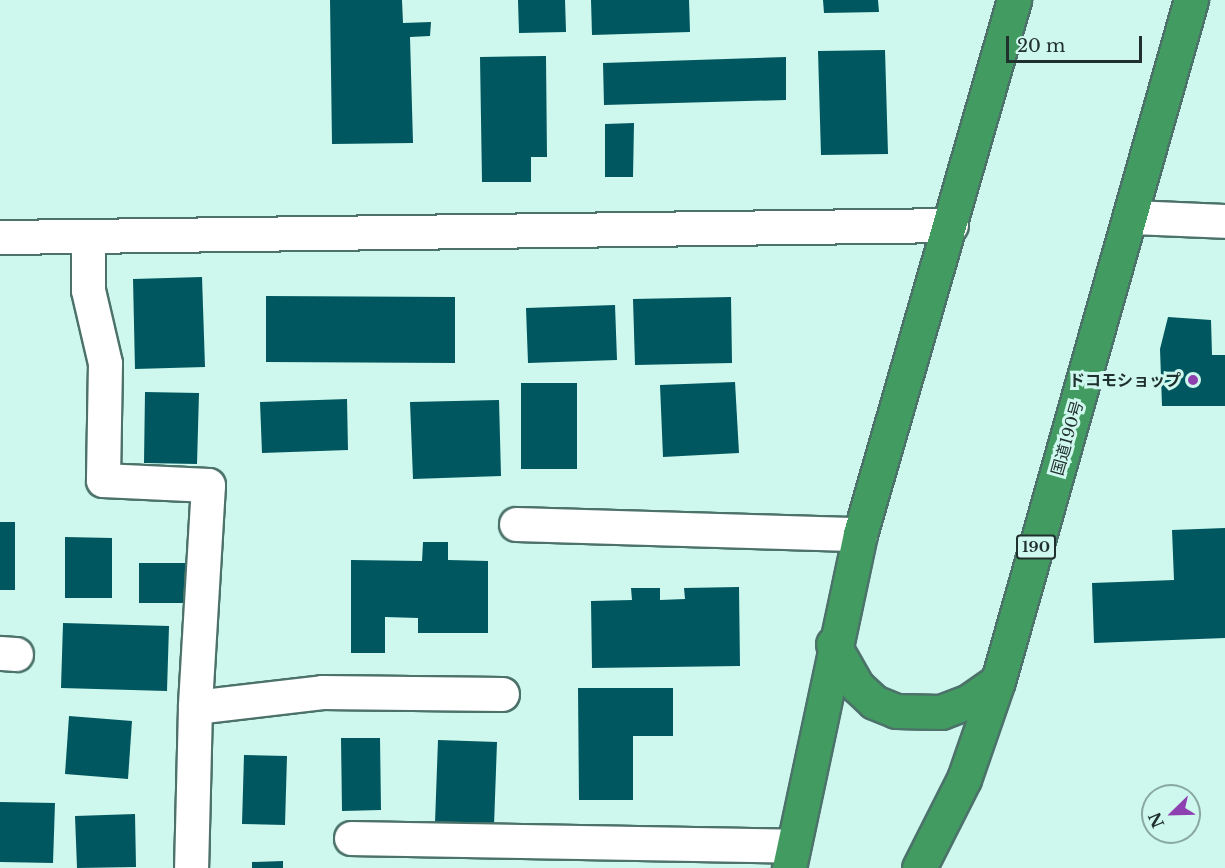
<!DOCTYPE html>
<meta charset="utf-8">
<style>
body{margin:0}
#map{position:relative;width:1225px;height:868px;overflow:hidden;background:#cef8ee;font-family:"Libre Baskerville","Noto Sans JP",serif}
div>[style]{position:absolute}
.building>*{inset:0;background:#00575f}
.roads{filter:drop-shadow(2px 0 #4c726a) drop-shadow(-2px 0 #4c726a) drop-shadow(0 2px #4c726a) drop-shadow(0 -2px #4c726a)}
.street>*{height:33px;margin:-16.5px;padding:0 16.5px;transform-origin:16.5px;border-radius:16.5px;background:#fff}
.secondary>*{height:33px;margin:-16.5px;padding:0 16.5px;transform-origin:16.5px;border-radius:16.5px;background:#fff}
.highway>*{height:33px;margin:-16.5px;padding:0 16.5px;transform-origin:16.5px;border-radius:16.5px;background:#429b60}
.dots>*{width:16px;height:16px;translate:-50% -50%;box-sizing:border-box;border:3px solid #cef8ee;border-radius:50%}
span{translate:-50% -50%;white-space:nowrap;text-align:center;line-height:1.15;-webkit-text-stroke:6px #cef8ee;paint-order:stroke}
.shield-label span{padding:2px 4px;background:#cef8ee;border:2px solid;border-radius:4px;-webkit-text-stroke-width:0}
.shield-label{font-size:15px;color:#20302c;font-weight:700}
.poi-label{font-size:16px;color:#20302c;font-weight:700}
.right{translate:-100% -50%;text-align:right}
.street-label{font-size:16px;color:#20302c}
.north{position:absolute;left:1141px;top:784px;width:60px;height:60px;box-sizing:border-box;background:#cef8ee;border:2px solid #88a8a0;border-radius:50%;rotate:247deg;font-size:16px;font-weight:700;line-height:24px;text-align:center;color:#20302c}
.north::after{content:'';display:block;margin:auto;width:21px;height:27px;background:#8f40b0;clip-path:polygon(50% 0,100% 100%,50% 72%,0 100%)}
.scale{position:absolute;left:1006px;top:36px;width:136px;height:27px;box-sizing:border-box;border:3px solid #20302c;border-top:0;padding-left:8px;font-size:18px;line-height:21px;white-space:nowrap;color:#20302c;-webkit-text-stroke:4px #cef8ee;paint-order:stroke}
</style>
<div id="map">
<div class="building">
<div style="clip-path:polygon(330px 0,402px 0,403px 23px,431px 22px,430px 36px,410px 37px,413px 143px,332px 144px)"></div>
<div style="clip-path:polygon(518px 0,565px 0,566px 32px,519px 33px)"></div>
<div style="clip-path:polygon(591px 0,689px 0,690px 32px,592px 35px)"></div>
<div style="clip-path:polygon(823px 0,878px 0,879px 12px,824px 13px)"></div>
<div style="clip-path:polygon(885px 50px,888px 154px,821px 155px,818px 51px)"></div>
<div style="clip-path:polygon(546px 56px,547px 157px,531px 157px,531px 182px,482px 182px,480px 57px)"></div>
<div style="clip-path:polygon(786px 57px,786px 100px,604px 105px,603px 63px)"></div>
<div style="clip-path:polygon(634px 123px,633px 177px,605px 177px,605px 124px)"></div>
<div style="clip-path:polygon(202px 277px,205px 367px,135px 369px,133px 279px)"></div>
<div style="clip-path:polygon(266px 296px,455px 297px,455px 363px,266px 362px)"></div>
<div style="clip-path:polygon(731px 297px,732px 363px,635px 365px,633px 299px)"></div>
<div style="clip-path:polygon(615px 305px,617px 360px,528px 363px,526px 308px)"></div>
<div style="clip-path:polygon(1168px 317px,1211px 320px,1212px 355px,1225px 355px,1225px 406px,1162px 406px,1160px 349px)"></div>
<div style="clip-path:polygon(735px 382px,739px 453px,663px 457px,660px 385px)"></div>
<div style="clip-path:polygon(521px 383px,577px 383px,577px 469px,521px 469px)"></div>
<div style="clip-path:polygon(145px 392px,199px 393px,197px 464px,144px 463px)"></div>
<div style="clip-path:polygon(347px 399px,348px 450px,262px 453px,260px 402px)"></div>
<div style="clip-path:polygon(499px 400px,501px 476px,413px 479px,410px 402px)"></div>
<div style="clip-path:polygon(0 522px,15px 522px,15px 590px,0 590px)"></div>
<div style="clip-path:polygon(1225px 528px,1225px 638px,1094px 643px,1092px 583px,1174px 580px,1172px 530px)"></div>
<div style="clip-path:polygon(65px 537px,112px 538px,112px 598px,65px 598px)"></div>
<div style="clip-path:polygon(423px 542px,448px 542px,448px 560px,488px 561px,488px 633px,418px 633px,418px 618px,385px 617px,385px 653px,351px 653px,351px 560px,422px 561px)"></div>
<div style="clip-path:polygon(139px 563px,188px 563px,188px 603px,139px 603px)"></div>
<div style="clip-path:polygon(739px 587px,740px 666px,592px 668px,591px 601px,632px 600px,631px 588px,660px 588px,660px 600px,685px 599px,684px 588px)"></div>
<div style="clip-path:polygon(63px 623px,169px 626px,167px 691px,61px 688px)"></div>
<div style="clip-path:polygon(578px 688px,673px 688px,673px 736px,633px 736px,633px 800px,579px 800px)"></div>
<div style="clip-path:polygon(69px 716px,132px 721px,128px 779px,65px 774px)"></div>
<div style="clip-path:polygon(341px 738px,380px 738px,381px 810px,342px 811px)"></div>
<div style="clip-path:polygon(438px 740px,497px 742px,494px 826px,435px 823px)"></div>
<div style="clip-path:polygon(244px 755px,287px 756px,285px 825px,242px 824px)"></div>
<div style="clip-path:polygon(0 802px,55px 803px,53px 863px,0 862px)"></div>
<div style="clip-path:polygon(135px 814px,136px 867px,77px 868px,75px 816px)"></div>
<div style="clip-path:polygon(283px 861px,283px 868px,252px 868px,252px 862px)"></div>
</div>
<div class="roads">
<div class="street">
<div style="left:0;top:237px;width:951px;rotate:-0.72deg"></div>
<div style="left:88px;top:237px;width:53px;rotate:90deg"></div>
<div style="left:88px;top:290px;width:75px;rotate:76.9deg"></div>
<div style="left:105px;top:363px;width:117px;rotate:91deg"></div>
<div style="left:103px;top:480px;width:105px;rotate:2.7deg"></div>
<div style="left:208px;top:485px;width:222px;rotate:93.4deg"></div>
<div style="left:195px;top:707px;width:161px;rotate:91.4deg"></div>
<div style="left:516px;top:524px;width:344px;rotate:1.7deg"></div>
<div style="left:0;top:653px;width:16px;rotate:4deg"></div>
<div style="left:195px;top:707px;width:128px;rotate:-6.7deg"></div>
<div style="left:322px;top:692px;width:180px;rotate:0.6deg"></div>
<div style="left:351px;top:838px;width:442px;rotate:1deg"></div>
</div>
<div class="secondary">
<div style="left:1131px;top:217px;width:94px;rotate:2.4deg"></div>
</div>
<div class="highway">
<div style="left:833px;top:644px;width:48px;rotate:60.3deg"></div>
<div style="left:857px;top:686px;width:23px;rotate:43deg"></div>
<div style="left:874px;top:702px;width:24px;rotate:22deg"></div>
<div style="left:896px;top:711px;width:45px;rotate:1.3deg"></div>
<div style="left:941px;top:712px;width:30px;rotate:-21deg"></div>
<div style="left:969px;top:701px;width:35px;rotate:-35deg"></div>
<div style="left:789px;top:868px;width:341px;rotate:-78deg"></div>
<div style="left:860px;top:534px;width:556px;rotate:-73.91deg"></div>
<div style="left:919px;top:868px;width:100px;rotate:-63.2deg"></div>
<div style="left:964px;top:779px;width:104px;rotate:-70.9deg"></div>
<div style="left:998px;top:681px;width:708px;rotate:-74.18deg"></div>
</div>
</div>
<div class="dots">
<div style="left:1193px;top:380px;background:#8f40b0"></div>
</div>
<div class="shield-label">
<span style="left:1036px;top:547px">190</span>
</div>
<div class="poi-label">
<span class="right" style="left:1181px;top:380px">ドコモショップ</span>
</div>
<div class="street-label">
<span style="left:1067px;top:438px;rotate:-74deg">国道190号</span>
</div>
<div class="north">N</div>
<div class="scale">20 m</div>
</div>
